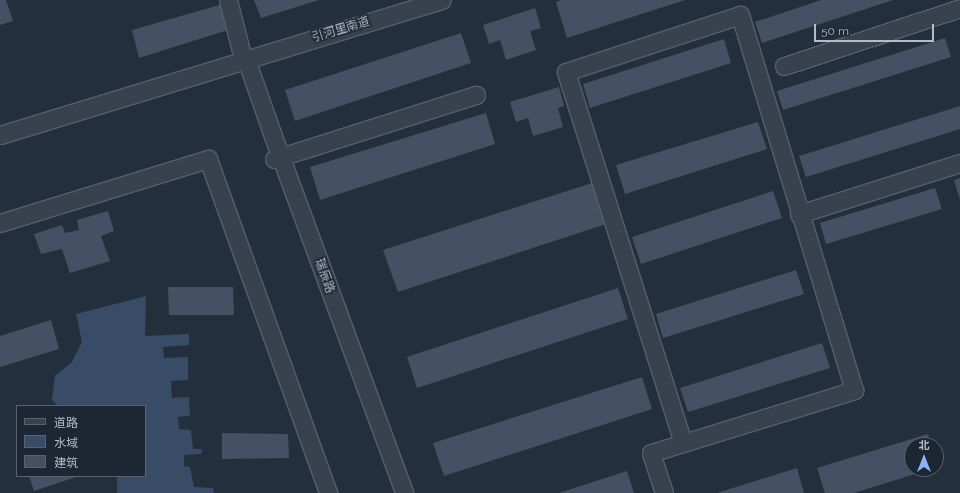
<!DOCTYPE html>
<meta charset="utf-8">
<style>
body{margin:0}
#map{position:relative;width:960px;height:493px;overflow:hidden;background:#242f3e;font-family:Raleway,"Noto Sans SC",sans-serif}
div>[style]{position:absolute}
.water>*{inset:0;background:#394c67}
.building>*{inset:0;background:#455162}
.roads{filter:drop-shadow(1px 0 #565f6c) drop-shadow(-1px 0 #565f6c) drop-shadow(0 1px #565f6c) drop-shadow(0 -1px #565f6c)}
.minor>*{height:17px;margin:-8.5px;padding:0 8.5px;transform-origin:8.5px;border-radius:8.5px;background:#38414e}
span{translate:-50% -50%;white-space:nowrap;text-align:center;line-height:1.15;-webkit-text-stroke:3px #1d2633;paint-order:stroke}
.street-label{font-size:12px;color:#b4bcc9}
.legend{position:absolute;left:16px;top:405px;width:130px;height:72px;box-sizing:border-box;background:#1d2633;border:1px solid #59626f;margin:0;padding:5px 7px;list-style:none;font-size:12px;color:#b4bcc9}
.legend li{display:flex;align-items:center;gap:8px;height:20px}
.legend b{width:20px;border:1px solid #59626f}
.north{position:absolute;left:904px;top:437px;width:40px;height:40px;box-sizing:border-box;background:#1d2633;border:1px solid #59626f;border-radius:50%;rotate:0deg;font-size:11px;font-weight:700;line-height:16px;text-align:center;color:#b4bcc9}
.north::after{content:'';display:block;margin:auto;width:14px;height:18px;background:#8ab4f8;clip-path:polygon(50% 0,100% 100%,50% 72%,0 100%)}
.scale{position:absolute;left:814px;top:24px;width:120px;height:18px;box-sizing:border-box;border:2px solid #b4bcc9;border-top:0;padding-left:5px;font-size:12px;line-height:14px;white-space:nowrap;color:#b4bcc9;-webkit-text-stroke:3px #1d2633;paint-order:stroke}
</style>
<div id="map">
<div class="water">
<div style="clip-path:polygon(146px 296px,145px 336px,189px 334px,189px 345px,163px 347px,164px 358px,188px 357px,188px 380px,171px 381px,172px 398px,189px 397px,190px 416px,178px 417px,179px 429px,191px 430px,193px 449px,202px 449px,201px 454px,184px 455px,184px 466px,190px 467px,194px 487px,213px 488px,214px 493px,117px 493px,117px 476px,145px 476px,145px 406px,58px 406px,52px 400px,55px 376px,72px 362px,82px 342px,76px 314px)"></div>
</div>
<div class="building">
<div style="clip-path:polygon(0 0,6px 0,13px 21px,0 25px)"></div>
<div style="clip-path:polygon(254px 0,319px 0,261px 18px)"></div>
<div style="clip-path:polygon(562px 0,685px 0,567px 38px,556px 2px)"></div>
<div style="clip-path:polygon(821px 0,893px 0,762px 43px,755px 22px)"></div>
<div style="clip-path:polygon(223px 4px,231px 29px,139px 58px,132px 30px)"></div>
<div style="clip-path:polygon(535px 8px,541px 28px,530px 31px,536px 50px,506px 60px,500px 40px,489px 44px,483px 25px)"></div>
<div style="clip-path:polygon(461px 33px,471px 63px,295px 121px,285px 90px)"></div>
<div style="clip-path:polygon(945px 38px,951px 57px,783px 110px,777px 91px)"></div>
<div style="clip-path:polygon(724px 39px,731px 63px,590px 108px,583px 84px)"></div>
<div style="clip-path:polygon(559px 87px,564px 106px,558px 108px,563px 127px,533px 136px,528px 118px,516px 122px,510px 102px)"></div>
<div style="clip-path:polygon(960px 106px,960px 129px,806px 177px,799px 156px)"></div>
<div style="clip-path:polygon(486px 113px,495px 144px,320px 200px,310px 167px)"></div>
<div style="clip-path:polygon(758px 122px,767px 149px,625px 194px,616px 165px)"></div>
<div style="clip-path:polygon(960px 178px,960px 200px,954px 180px)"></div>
<div style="clip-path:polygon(592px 183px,606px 224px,398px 292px,383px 250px)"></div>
<div style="clip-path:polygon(935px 188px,942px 209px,826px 244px,820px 223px)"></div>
<div style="clip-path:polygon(773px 191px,782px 218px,641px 264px,632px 237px)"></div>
<div style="clip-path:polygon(108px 211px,114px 231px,101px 236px,110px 261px,70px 273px,62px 249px,41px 254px,34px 234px,62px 225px,65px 233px,79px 230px,77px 220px)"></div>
<div style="clip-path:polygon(796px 270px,804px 294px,663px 338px,656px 314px)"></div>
<div style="clip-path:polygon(168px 287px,233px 287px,234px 315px,169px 315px)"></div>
<div style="clip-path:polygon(618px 288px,628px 319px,417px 388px,407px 357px)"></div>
<div style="clip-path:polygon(51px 320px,59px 349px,0 367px,0 336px)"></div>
<div style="clip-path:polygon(822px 343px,830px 368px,688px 412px,680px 388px)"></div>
<div style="clip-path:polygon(642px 377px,652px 409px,444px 476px,433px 443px)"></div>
<div style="clip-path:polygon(222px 433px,288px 434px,289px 458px,222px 459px)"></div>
<div style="clip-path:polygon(928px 434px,931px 445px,912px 445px,912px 469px,931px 469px,854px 493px,825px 493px,817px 468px)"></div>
<div style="clip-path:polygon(797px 468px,804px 493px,717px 493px)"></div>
<div style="clip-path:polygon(627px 471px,634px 493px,559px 493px)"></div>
<div style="clip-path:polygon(29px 476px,79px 476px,34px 491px)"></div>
</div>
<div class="roads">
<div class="minor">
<div style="left:228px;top:0;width:61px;rotate:75.7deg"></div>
<div style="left:246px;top:59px;width:82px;rotate:70.7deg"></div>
<div style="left:273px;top:136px;width:380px;rotate:69.8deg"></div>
<div style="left:784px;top:66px;width:185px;rotate:-18.2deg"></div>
<div style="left:0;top:135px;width:462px;rotate:-17deg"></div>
<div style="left:274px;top:159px;width:212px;rotate:-17.6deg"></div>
<div style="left:799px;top:214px;width:169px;rotate:-17.6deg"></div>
<div style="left:0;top:223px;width:218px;rotate:-17.1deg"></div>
<div style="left:208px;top:159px;width:355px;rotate:70.2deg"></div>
<div style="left:664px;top:493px;width:42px;rotate:-108deg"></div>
<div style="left:651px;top:453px;width:213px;rotate:-17.2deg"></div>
<div style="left:854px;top:390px;width:392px;rotate:-106.9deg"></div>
<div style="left:740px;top:15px;width:183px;rotate:161.9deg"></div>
<div style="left:566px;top:72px;width:388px;rotate:72.5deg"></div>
</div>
</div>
<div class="street-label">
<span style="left:341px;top:30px;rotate:-17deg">引河里南道</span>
<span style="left:324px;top:276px;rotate:70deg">瑞辰路</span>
</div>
<ul class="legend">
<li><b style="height:5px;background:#38414e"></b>道路</li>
<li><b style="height:11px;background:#394c67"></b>水域</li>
<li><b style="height:11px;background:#455162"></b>建筑</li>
</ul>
<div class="north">北</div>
<div class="scale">50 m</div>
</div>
